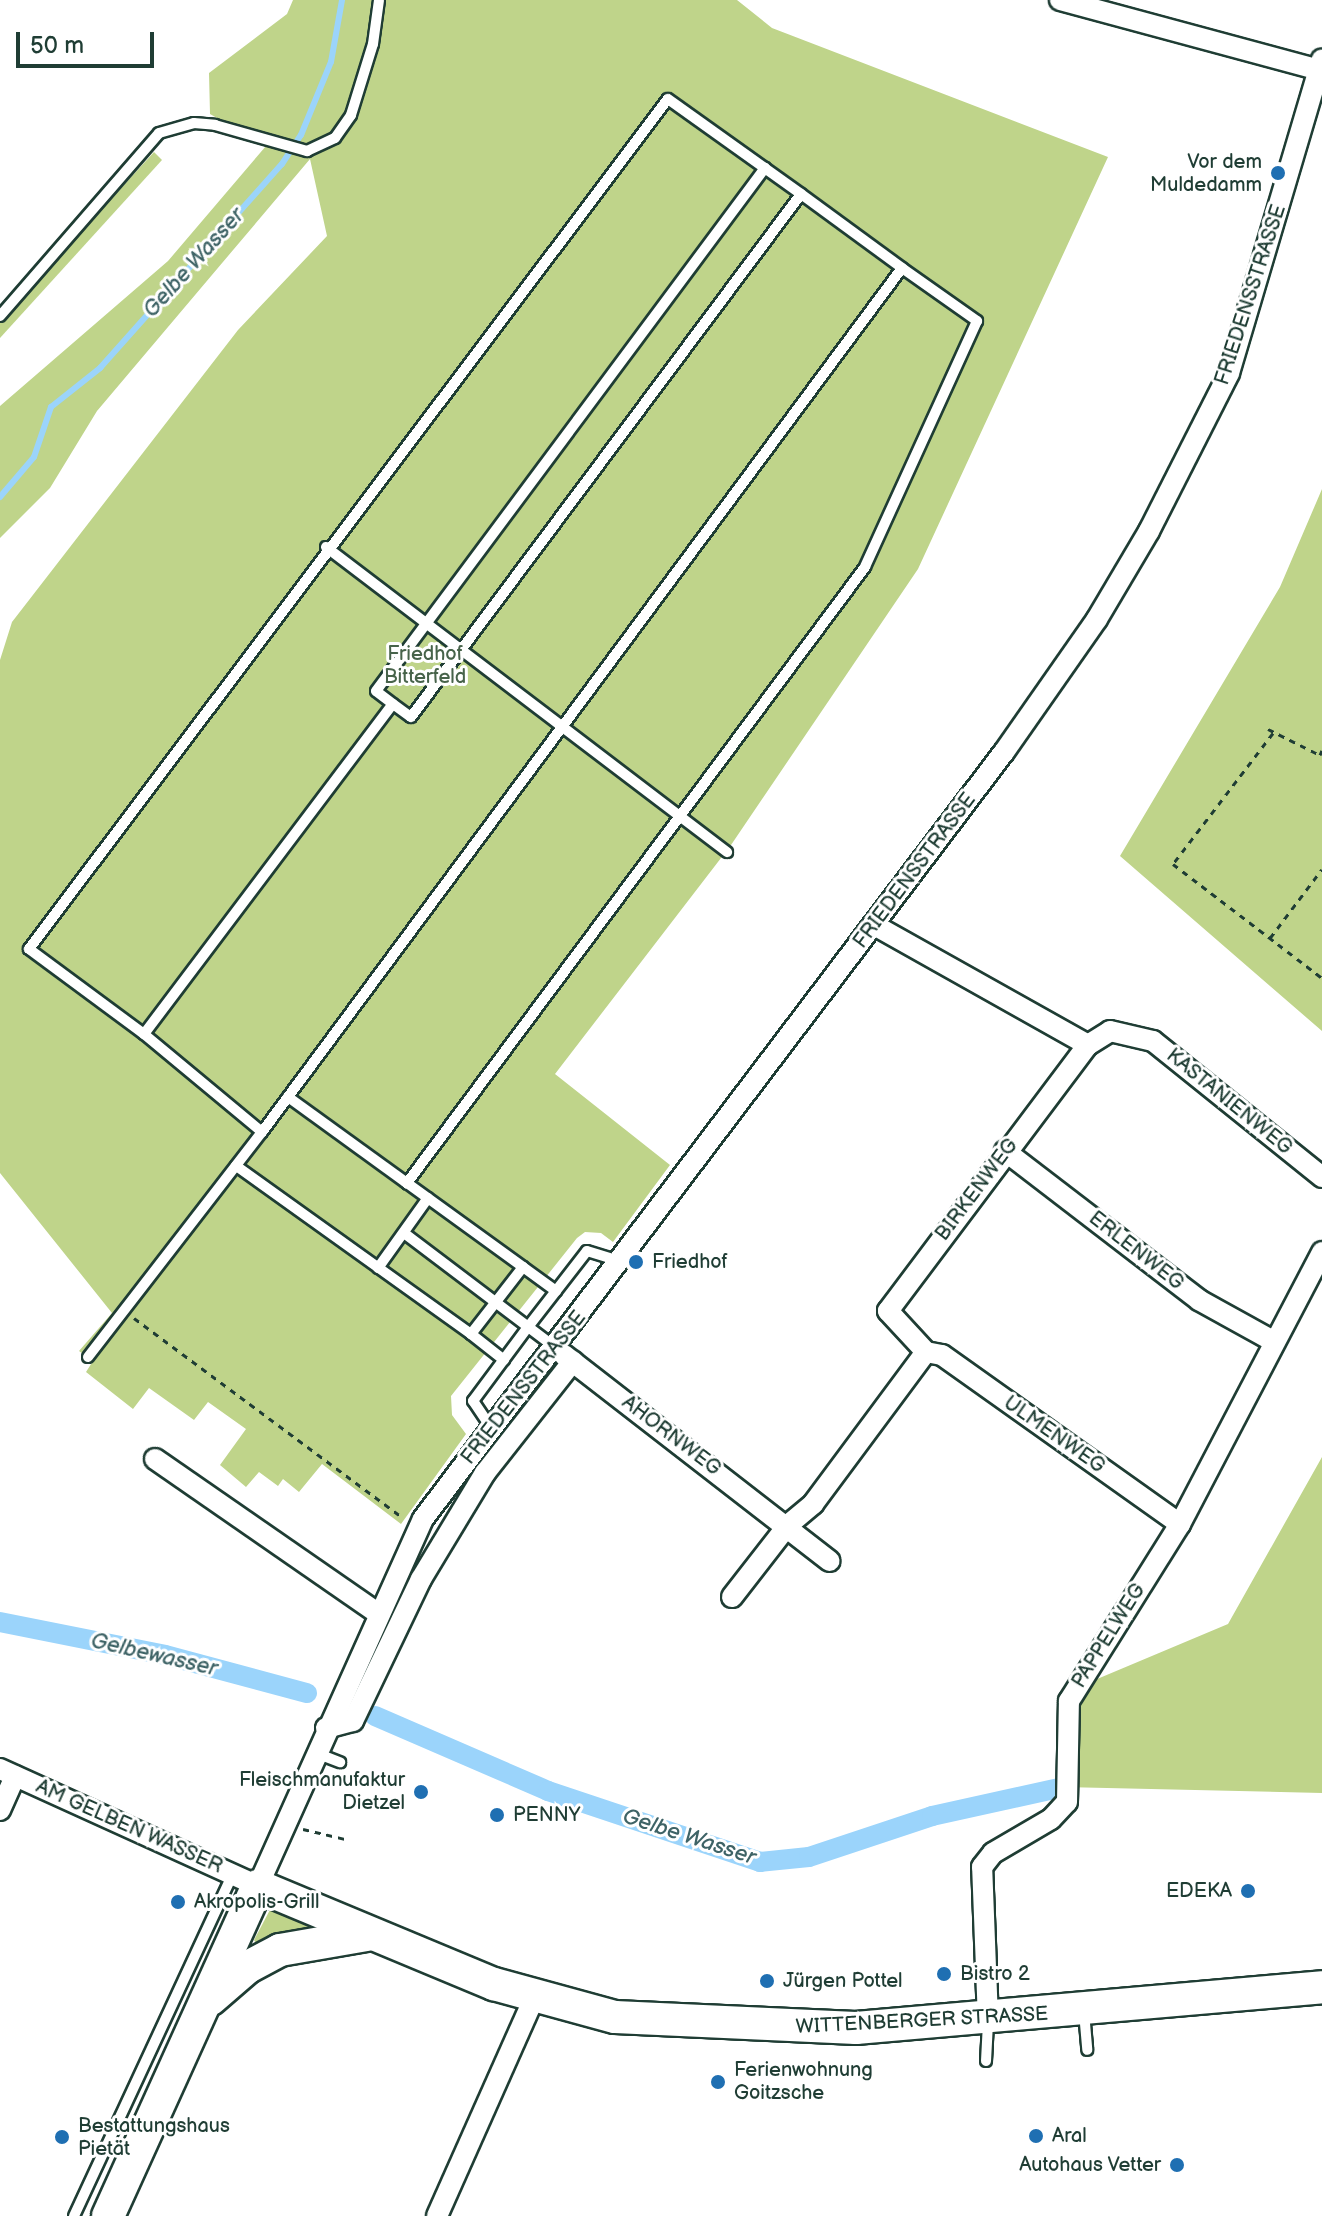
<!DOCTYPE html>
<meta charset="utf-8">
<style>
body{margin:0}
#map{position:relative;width:1322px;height:2216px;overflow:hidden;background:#fff;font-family:"Balsamiq Sans",sans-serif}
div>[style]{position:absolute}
.green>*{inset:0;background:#bfd48a}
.stream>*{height:6px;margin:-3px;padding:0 3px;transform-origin:3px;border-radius:3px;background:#9bd4fb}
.canal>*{height:20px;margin:-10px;padding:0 10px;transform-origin:10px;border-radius:10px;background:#9bd4fb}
.path>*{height:3px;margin-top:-1.5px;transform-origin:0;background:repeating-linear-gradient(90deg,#1f3d34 0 6px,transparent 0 12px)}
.roads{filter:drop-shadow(2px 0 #1f3d34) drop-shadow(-2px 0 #1f3d34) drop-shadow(0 2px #1f3d34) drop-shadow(0 -2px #1f3d34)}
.lane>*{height:10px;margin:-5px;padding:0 5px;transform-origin:5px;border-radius:5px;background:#fff}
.street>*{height:20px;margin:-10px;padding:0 10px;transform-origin:10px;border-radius:10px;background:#fff}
.primary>*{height:32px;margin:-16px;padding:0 16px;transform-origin:16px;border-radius:16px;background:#fff}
.dots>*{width:22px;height:22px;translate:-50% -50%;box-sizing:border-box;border:4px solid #fff;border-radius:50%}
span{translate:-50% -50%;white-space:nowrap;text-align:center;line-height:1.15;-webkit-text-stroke:6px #fff;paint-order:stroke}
.poi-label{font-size:20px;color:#1f3d34}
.right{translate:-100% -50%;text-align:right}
.left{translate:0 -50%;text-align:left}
.street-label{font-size:20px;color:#1f3d34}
.park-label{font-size:20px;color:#47634a}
.water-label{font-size:22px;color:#3e6366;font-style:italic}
.scale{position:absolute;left:16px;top:32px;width:138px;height:36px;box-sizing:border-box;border:4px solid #1f3d34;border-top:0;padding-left:10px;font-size:24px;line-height:28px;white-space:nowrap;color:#1f3d34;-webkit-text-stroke:6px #fff;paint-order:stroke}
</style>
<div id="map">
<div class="green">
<div style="clip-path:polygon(293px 0,737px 0,772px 28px,1108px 157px,918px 569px,731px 845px,555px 1074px,670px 1165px,613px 1242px,601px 1233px,585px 1232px,577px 1238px,451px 1396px,452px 1415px,466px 1434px,401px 1524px,322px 1464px,299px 1492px,283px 1479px,278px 1486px,259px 1472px,246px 1487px,220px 1465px,246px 1429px,208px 1402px,194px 1420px,149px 1388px,133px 1409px,86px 1372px,93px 1361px,79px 1351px,112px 1313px,0 1173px,0 660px,12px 622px,238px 330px,327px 236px,310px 159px,97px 411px,50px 488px,0 538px,0 406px,168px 261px,266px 146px,210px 114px,209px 73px,287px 14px)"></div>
<div style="clip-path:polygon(154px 152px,162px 160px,0 338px,0 321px)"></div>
<div style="clip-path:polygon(1322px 489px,1322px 1031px,1120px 856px,1280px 587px)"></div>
<div style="clip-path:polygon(1322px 1457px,1322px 1793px,1063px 1787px,1064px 1726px,1090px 1682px,1228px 1624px)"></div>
<div style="clip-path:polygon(272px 1906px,314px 1926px,258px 1947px,254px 1940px)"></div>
</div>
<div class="stream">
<div style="left:0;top:497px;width:52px;rotate:-49.6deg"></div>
<div style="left:34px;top:457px;width:53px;rotate:-71.2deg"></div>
<div style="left:51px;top:407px;width:63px;rotate:-38.5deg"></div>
<div style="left:100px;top:368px;width:273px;rotate:-48.3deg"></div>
<div style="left:282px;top:164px;width:35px;rotate:-57deg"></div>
<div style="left:301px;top:135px;width:79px;rotate:-67.7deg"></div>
<div style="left:331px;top:62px;width:63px;rotate:-79.9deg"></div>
</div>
<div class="canal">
<div style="left:0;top:1622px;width:168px;rotate:11.3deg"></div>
<div style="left:165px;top:1655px;width:147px;rotate:15deg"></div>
<div style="left:375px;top:1716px;width:189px;rotate:23.4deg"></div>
<div style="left:548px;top:1791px;width:224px;rotate:18.5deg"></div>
<div style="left:760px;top:1862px;width:49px;rotate:-5.8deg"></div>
<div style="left:809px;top:1857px;width:130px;rotate:-18.4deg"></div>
<div style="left:932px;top:1816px;width:130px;rotate:-12.4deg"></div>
</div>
<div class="path">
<div style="left:1268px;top:729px;width:58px;rotate:26.6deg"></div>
<div style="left:1320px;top:755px;width:5px;rotate:-68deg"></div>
<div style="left:1273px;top:733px;width:165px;rotate:127.4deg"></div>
<div style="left:1173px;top:864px;width:188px;rotate:37.4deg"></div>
<div style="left:1270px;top:938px;width:86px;rotate:-53deg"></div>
<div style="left:134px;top:1318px;width:332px;rotate:36.6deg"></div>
<div style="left:303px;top:1829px;width:47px;rotate:13.4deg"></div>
</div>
<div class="roads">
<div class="lane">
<div style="left:0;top:316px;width:242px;rotate:-49deg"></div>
<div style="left:159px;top:133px;width:36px;rotate:-16deg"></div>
<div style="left:194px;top:123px;width:21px;rotate:5deg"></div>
<div style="left:215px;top:125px;width:96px;rotate:15.8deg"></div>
<div style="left:307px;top:151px;width:31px;rotate:-25deg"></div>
<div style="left:335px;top:138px;width:28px;rotate:-55deg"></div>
<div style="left:351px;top:115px;width:74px;rotate:-72.8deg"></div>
<div style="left:373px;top:44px;width:44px;rotate:-82.2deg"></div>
<div style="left:326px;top:547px;width:504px;rotate:37.26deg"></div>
<div style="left:393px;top:704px;width:21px;rotate:-143deg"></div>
<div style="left:376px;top:691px;width:652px;rotate:-53.36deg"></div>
<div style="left:144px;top:1034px;width:143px;rotate:-143.5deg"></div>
<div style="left:29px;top:949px;width:1063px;rotate:-53.07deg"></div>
<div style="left:668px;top:99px;width:163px;rotate:35.5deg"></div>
<div style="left:288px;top:1097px;width:147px;rotate:35.9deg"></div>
<div style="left:262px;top:1132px;width:153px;rotate:-140.3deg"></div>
<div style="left:144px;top:1034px;width:413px;rotate:-53deg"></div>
<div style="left:393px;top:704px;width:22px;rotate:36deg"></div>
<div style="left:411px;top:717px;width:652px;rotate:-53.29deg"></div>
<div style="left:801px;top:194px;width:125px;rotate:36.2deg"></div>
<div style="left:404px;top:1233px;width:189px;rotate:37.1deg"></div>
<div style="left:523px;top:1267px;width:41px;rotate:36deg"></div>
<div style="left:378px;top:1268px;width:86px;rotate:-54.5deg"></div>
<div style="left:471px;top:1334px;width:42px;rotate:38.2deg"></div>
<div style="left:88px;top:1357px;width:284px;rotate:-52.3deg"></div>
<div style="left:262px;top:1132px;width:1075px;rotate:-53.47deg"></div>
<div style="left:902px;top:268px;width:92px;rotate:35.2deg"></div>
<div style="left:977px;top:321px;width:270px;rotate:114.5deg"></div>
<div style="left:865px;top:567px;width:768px;rotate:126.63deg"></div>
<div style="left:407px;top:1183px;width:143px;rotate:35.9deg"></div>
<div style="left:523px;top:1267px;width:85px;rotate:127.8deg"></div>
<div style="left:471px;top:1334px;width:289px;rotate:-144.4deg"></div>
<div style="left:492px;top:1429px;width:34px;rotate:-124deg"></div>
<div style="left:473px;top:1401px;width:92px;rotate:-53.4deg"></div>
<div style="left:528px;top:1327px;width:96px;rotate:-52.2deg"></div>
<div style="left:587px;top:1251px;width:34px;rotate:17deg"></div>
<div style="left:316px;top:1753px;width:26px;rotate:21deg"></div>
<div style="left:1084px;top:2012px;width:38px;rotate:85deg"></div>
<div style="left:986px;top:2061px;width:39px;rotate:-87deg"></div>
<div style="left:74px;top:2216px;width:377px;rotate:-65.1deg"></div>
</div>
<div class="street">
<div style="left:1060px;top:0;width:268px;rotate:15.1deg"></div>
<div style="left:1088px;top:1045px;width:26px;rotate:-32deg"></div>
<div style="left:1110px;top:1031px;width:44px;rotate:13.1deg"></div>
<div style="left:1153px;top:1041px;width:217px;rotate:38.8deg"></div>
<div style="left:1005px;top:1151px;width:245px;rotate:37.5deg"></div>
<div style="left:1199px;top:1300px;width:85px;rotate:29deg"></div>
<div style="left:926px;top:1352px;width:16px;rotate:11deg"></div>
<div style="left:942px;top:1355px;width:292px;rotate:35.4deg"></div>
<div style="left:564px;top:1355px;width:336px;rotate:37.8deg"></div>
<div style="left:155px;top:1459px;width:272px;rotate:34.7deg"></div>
<div style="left:732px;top:1597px;width:91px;rotate:-52.1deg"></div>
<div style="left:788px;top:1525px;width:33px;rotate:-40deg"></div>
<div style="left:813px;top:1504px;width:189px;rotate:-53.4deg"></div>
<div style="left:926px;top:1352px;width:56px;rotate:-132.8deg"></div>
<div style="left:888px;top:1311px;width:333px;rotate:-53.1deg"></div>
<div style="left:1088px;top:1045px;width:245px;rotate:-150.7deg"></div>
<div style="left:326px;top:1728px;width:28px;rotate:-15deg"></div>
<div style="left:353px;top:1721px;width:157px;rotate:-64.4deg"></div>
<div style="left:421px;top:1579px;width:124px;rotate:-58.9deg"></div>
<div style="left:485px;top:1473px;width:142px;rotate:-51.8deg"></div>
<div style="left:0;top:1769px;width:283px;rotate:24.4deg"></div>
<div style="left:258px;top:1886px;width:402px;rotate:-65.8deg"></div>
<div style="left:423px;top:1519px;width:962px;rotate:-52.86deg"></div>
<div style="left:1004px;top:752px;width:162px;rotate:-55deg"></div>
<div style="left:1097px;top:619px;width:102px;rotate:-59.4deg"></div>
<div style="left:1149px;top:531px;width:177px;rotate:-63.1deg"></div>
<div style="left:1229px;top:373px;width:327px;rotate:-73.5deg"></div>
<div style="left:0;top:1810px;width:37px;rotate:-66deg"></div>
<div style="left:988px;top:2020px;width:153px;rotate:-92.2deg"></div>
<div style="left:982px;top:1867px;width:18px;rotate:-52deg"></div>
<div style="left:993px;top:1853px;width:67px;rotate:-30.4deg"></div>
<div style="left:1051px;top:1819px;width:23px;rotate:-47deg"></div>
<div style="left:1067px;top:1802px;width:101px;rotate:-88.9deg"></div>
<div style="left:1069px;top:1701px;width:209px;rotate:-57.9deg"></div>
<div style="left:1180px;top:1524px;width:307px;rotate:-62.4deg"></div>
<div style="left:437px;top:2216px;width:239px;rotate:-66deg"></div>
</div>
<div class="primary">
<div style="left:211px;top:1999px;width:49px;rotate:-40.9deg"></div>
<div style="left:248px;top:1967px;width:36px;rotate:-28deg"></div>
<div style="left:280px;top:1950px;width:88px;rotate:-9.8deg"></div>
<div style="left:108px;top:2216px;width:362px;rotate:-65.6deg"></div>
<div style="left:258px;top:1886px;width:256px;rotate:22.6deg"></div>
<div style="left:494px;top:1984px;width:125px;rotate:15.3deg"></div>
<div style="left:615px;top:2017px;width:241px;rotate:2.6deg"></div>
<div style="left:856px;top:2028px;width:468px;rotate:-5deg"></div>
</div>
</div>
<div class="dots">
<div style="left:1278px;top:173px;background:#1f6fb2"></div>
<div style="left:636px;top:1262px;background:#1f6fb2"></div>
<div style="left:421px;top:1792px;background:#1f6fb2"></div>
<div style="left:497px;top:1815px;background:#1f6fb2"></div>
<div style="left:1248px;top:1891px;background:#1f6fb2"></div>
<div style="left:178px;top:1902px;background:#1f6fb2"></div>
<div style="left:944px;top:1974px;background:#1f6fb2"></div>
<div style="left:767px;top:1981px;background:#1f6fb2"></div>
<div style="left:718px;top:2082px;background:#1f6fb2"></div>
<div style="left:1036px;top:2136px;background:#1f6fb2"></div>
<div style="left:62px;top:2137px;background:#1f6fb2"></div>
<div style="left:1177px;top:2165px;background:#1f6fb2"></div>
</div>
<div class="poi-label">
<span class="right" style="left:1262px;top:174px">Vor dem<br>Muldedamm</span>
<span class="left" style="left:652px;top:1262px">Friedhof</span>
<span class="right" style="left:405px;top:1792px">Fleischmanufaktur<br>Dietzel</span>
<span class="left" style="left:513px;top:1815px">PENNY</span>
<span class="right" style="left:1232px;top:1891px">EDEKA</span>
<span class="left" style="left:194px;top:1902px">Akropolis-Grill</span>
<span class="left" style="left:960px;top:1974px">Bistro 2</span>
<span class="left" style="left:783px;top:1981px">Jürgen Pottel</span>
<span class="left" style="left:734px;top:2082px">Ferienwohnung<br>Goitzsche</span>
<span class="left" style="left:78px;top:2138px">Bestattungshaus<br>Pietät</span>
<span class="left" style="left:1052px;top:2136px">Aral</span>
<span class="right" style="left:1161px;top:2165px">Autohaus Vetter</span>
</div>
<div class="street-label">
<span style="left:1251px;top:295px;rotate:-72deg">FRIEDENSSTRASSE</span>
<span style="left:915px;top:871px;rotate:-53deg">FRIEDENSSTRASSE</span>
<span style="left:1229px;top:1102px;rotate:39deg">KASTANIENWEG</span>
<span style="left:977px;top:1190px;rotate:-53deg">BIRKENWEG</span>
<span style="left:1136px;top:1251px;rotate:38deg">ERLENWEG</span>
<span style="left:524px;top:1388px;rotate:-52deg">FRIEDENSSTRASSE</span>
<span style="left:1054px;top:1435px;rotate:35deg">ULMENWEG</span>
<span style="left:671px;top:1436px;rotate:37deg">AHORNWEG</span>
<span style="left:1109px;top:1636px;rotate:-58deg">PAPPELWEG</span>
<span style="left:129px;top:1827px;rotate:24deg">AM GELBEN WASSER</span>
<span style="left:922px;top:2021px;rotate:-3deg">WITTENBERGER STRASSE</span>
</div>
<div class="park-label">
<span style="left:425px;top:666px">Friedhof<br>Bitterfeld</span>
</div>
<div class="water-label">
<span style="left:194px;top:263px;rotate:-48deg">Gelbe Wasser</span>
<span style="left:154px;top:1655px;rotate:13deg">Gelbewasser</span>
<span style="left:689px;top:1837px;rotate:18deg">Gelbe Wasser</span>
</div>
<div class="scale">50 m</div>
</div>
